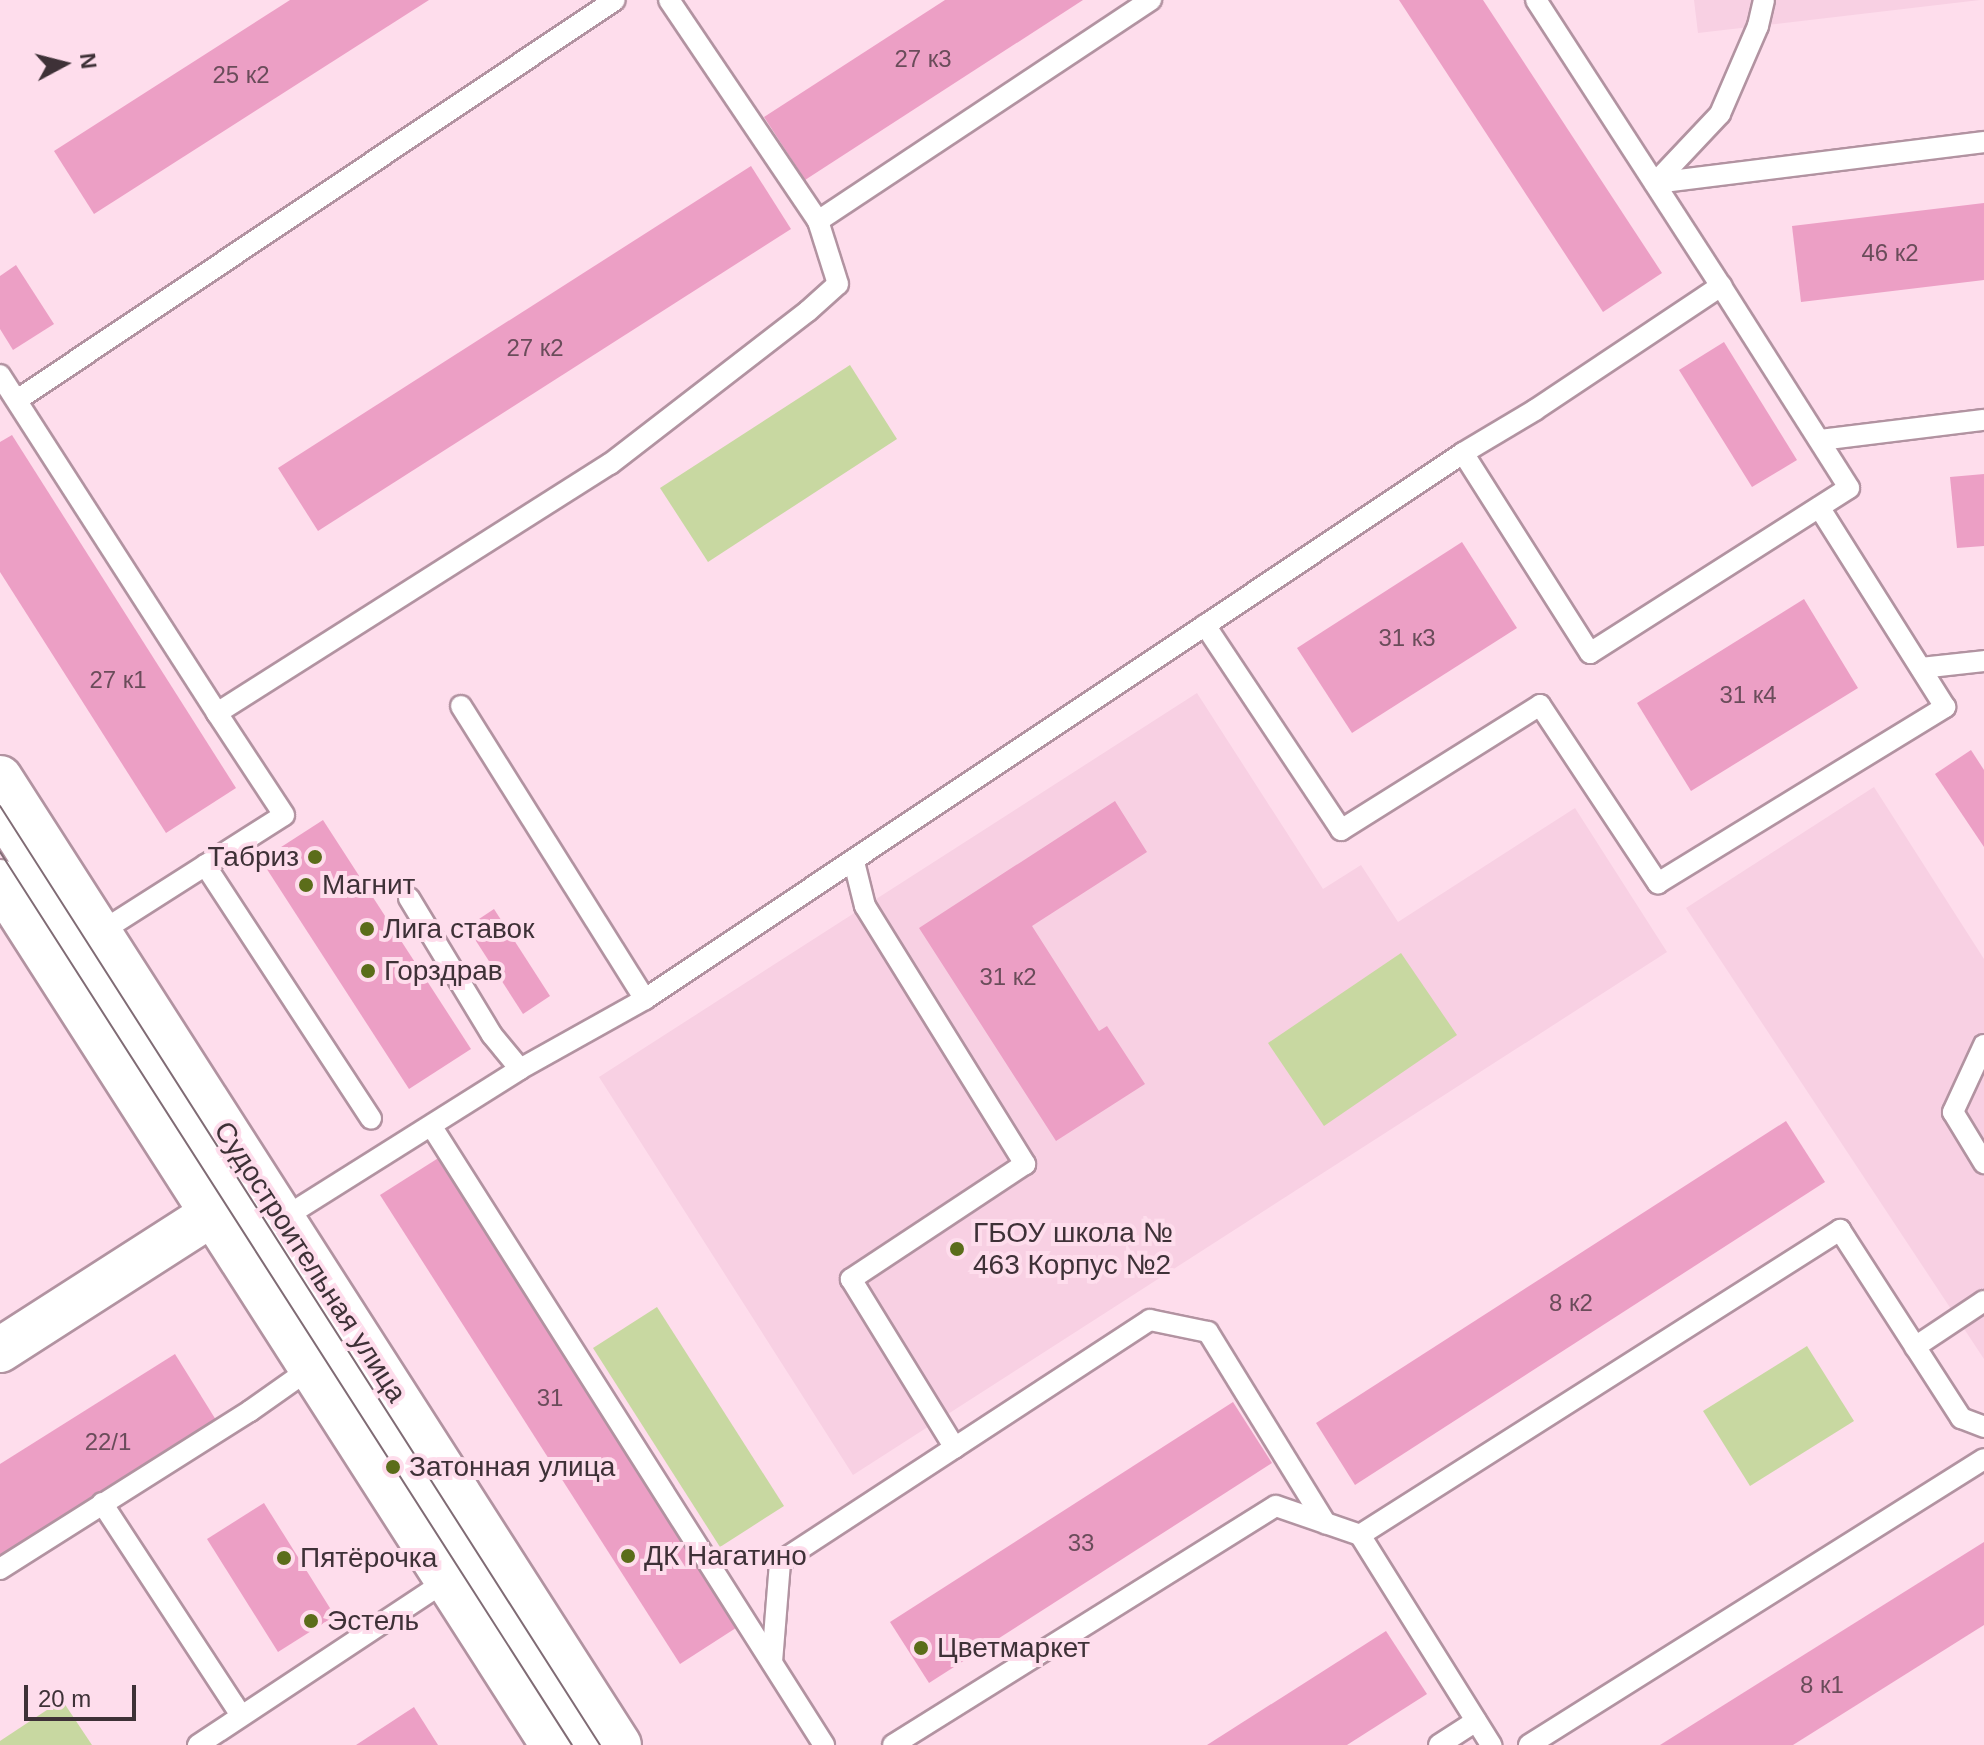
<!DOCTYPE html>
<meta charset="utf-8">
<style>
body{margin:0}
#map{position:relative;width:1984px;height:1745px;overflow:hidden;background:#feddec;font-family:Arial,sans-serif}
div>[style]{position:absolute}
.built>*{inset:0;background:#f8d0e3}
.green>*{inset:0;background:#c8d8a1}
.building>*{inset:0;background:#ec9fc5}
.roads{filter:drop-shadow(2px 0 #b293a1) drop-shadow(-2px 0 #b293a1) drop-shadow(0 2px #b293a1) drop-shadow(0 -2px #b293a1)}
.service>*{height:20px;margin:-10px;padding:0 10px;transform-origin:10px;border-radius:10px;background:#fff}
.tertiary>*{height:44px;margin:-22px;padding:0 22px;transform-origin:22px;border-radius:22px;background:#fff}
.tram>*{height:2px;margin:-1px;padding:0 1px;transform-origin:1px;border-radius:1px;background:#806c75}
.dots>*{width:22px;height:22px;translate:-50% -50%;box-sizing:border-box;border:4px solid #feddec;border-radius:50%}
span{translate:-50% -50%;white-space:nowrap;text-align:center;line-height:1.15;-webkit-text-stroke:8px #feddec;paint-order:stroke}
.number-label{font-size:24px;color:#6a4c5a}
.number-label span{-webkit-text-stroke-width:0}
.poi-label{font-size:28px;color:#3e3137}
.right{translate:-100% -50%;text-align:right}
.left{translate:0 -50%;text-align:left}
.street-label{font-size:28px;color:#3e3137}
.north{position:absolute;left:24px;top:24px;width:80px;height:80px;-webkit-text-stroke:6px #feddec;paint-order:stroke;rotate:83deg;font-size:22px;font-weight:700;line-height:32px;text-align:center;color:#3e3137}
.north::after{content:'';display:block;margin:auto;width:28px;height:36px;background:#3e3137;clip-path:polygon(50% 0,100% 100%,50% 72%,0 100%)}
.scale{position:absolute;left:24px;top:1685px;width:112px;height:36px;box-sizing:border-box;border:4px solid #3e3137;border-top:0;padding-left:10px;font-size:24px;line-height:28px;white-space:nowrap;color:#3e3137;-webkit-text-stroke:6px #feddec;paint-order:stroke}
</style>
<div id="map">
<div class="built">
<div style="clip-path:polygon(1694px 0,1980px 0,1698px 33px)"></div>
<div style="clip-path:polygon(1197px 693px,1323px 889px,1361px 865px,1398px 922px,1575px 808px,1667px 952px,853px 1475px,599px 1077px)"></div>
<div style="clip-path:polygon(1874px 787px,1984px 959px,1984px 1359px,1686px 908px)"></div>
</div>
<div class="green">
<div style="clip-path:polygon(850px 365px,897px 439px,708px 562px,660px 488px)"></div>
<div style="clip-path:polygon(1401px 953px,1457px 1035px,1324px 1126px,1268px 1043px)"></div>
<div style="clip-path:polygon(657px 1307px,784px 1506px,720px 1547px,593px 1348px)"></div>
<div style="clip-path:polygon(1807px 1346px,1854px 1421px,1750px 1486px,1703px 1411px)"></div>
<div style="clip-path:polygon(62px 1700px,92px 1745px,0 1745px,0 1741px)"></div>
</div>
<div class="building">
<div style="clip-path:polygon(290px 0,429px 0,94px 214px,54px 151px)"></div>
<div style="clip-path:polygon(945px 0,1083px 0,805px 180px,764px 117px)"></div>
<div style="clip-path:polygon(1399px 0,1483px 0,1662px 273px,1603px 312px)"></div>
<div style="clip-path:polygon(751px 166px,791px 229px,318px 531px,278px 468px)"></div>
<div style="clip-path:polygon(1984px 203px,1984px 280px,1801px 302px,1792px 226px)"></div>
<div style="clip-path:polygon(16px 265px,54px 324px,13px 350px,0 329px,0 276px)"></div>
<div style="clip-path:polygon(1724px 342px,1797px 460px,1752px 487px,1679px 370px)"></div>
<div style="clip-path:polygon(12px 435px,236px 788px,166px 833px,0 572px,0 442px)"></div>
<div style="clip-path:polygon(1984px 474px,1984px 546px,1957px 548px,1950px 477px)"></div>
<div style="clip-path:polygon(1462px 542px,1517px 628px,1352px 733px,1297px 648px)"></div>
<div style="clip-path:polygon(1804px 599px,1858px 688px,1691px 791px,1637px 703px)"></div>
<div style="clip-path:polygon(1971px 750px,1984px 770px,1984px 847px,1935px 774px)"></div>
<div style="clip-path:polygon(1115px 801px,1147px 852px,1032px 926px,1099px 1031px,1107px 1026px,1145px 1084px,1056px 1141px,919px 928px)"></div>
<div style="clip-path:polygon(323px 820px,471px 1049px,409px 1089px,261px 860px)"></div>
<div style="clip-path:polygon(494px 909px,550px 996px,523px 1014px,467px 927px)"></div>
<div style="clip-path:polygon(1786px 1121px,1825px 1182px,1355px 1485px,1316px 1423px)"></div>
<div style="clip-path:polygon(440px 1157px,739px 1626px,680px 1664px,380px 1195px)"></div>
<div style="clip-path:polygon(175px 1354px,216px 1420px,0 1557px,0 1464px)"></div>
<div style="clip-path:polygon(1233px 1402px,1272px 1463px,929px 1683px,890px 1622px)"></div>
<div style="clip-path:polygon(264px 1503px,335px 1616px,278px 1652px,207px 1539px)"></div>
<div style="clip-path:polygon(1984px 1542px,1984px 1625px,1793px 1745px,1660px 1745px)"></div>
<div style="clip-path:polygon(1386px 1631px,1427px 1694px,1347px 1745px,1207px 1745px)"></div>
<div style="clip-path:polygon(414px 1707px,438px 1745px,356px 1745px)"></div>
</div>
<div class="roads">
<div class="service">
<div style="left:669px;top:0;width:267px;rotate:56deg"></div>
<div style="left:1536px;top:0;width:341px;rotate:57.1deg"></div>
<div style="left:1764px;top:0;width:27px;rotate:103deg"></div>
<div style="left:1758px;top:26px;width:96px;rotate:113.4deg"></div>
<div style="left:1720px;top:114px;width:95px;rotate:133.3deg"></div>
<div style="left:1655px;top:183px;width:332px;rotate:-7.1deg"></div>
<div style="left:0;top:375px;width:402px;rotate:57.3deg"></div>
<div style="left:17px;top:400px;width:719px;rotate:-33.78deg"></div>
<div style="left:1820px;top:440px;width:165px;rotate:-7deg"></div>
<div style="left:1205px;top:625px;width:246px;rotate:56.4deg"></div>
<div style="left:1341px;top:830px;width:235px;rotate:-32.1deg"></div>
<div style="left:1540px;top:705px;width:214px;rotate:56.5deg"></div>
<div style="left:1658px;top:883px;width:337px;rotate:-31.5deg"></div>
<div style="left:1945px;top:707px;width:236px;rotate:-122.2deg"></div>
<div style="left:1921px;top:668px;width:63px;rotate:-6.3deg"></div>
<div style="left:461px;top:706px;width:346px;rotate:57.9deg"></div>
<div style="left:0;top:829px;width:1087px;rotate:57.39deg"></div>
<div style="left:854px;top:862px;width:45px;rotate:76deg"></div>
<div style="left:865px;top:906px;width:304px;rotate:58.2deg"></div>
<div style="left:1025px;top:1164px;width:209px;rotate:146.5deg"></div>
<div style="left:851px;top:1279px;width:198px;rotate:58.4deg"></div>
<div style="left:205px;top:865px;width:303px;rotate:56.8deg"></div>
<div style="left:409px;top:898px;width:160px;rotate:58.8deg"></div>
<div style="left:492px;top:1035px;width:44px;rotate:50.5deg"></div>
<div style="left:99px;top:933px;width:219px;rotate:-32.5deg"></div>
<div style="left:284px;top:815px;width:122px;rotate:-123.3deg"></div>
<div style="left:217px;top:713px;width:465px;rotate:-32.4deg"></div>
<div style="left:610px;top:464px;width:250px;rotate:-37.7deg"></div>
<div style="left:808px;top:311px;width:40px;rotate:-42deg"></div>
<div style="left:838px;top:284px;width:66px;rotate:-107.6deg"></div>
<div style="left:818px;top:221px;width:400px;rotate:-33.6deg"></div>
<div style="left:1984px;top:1045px;width:74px;rotate:114.8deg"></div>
<div style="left:1953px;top:1112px;width:60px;rotate:58.7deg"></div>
<div style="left:432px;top:1127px;width:732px;rotate:57.61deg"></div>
<div style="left:282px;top:1219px;width:281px;rotate:-32.2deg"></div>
<div style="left:520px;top:1069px;width:143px;rotate:-29.2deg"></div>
<div style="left:645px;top:999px;width:983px;rotate:-33.72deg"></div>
<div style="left:1463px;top:453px;width:84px;rotate:-30.8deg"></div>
<div style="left:1535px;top:410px;width:224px;rotate:-33.7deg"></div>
<div style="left:1721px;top:286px;width:239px;rotate:57.6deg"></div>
<div style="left:1849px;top:488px;width:307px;rotate:147.5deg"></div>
<div style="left:1590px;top:653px;width:237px;rotate:-122.4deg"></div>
<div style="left:1915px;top:1347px;width:83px;rotate:-33.7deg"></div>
<div style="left:102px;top:1503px;width:252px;rotate:56.8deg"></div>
<div style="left:1360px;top:1535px;width:248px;rotate:58deg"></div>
<div style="left:0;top:1569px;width:296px;rotate:-32.3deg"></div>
<div style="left:250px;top:1411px;width:75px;rotate:-35.2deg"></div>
<div style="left:772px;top:1662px;width:100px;rotate:-85.4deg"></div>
<div style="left:780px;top:1562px;width:442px;rotate:-33.2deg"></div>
<div style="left:1150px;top:1320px;width:59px;rotate:11.7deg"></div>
<div style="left:1208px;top:1332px;width:225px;rotate:58.4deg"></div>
<div style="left:198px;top:1745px;width:299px;rotate:-33.5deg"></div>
<div style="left:893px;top:1745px;width:451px;rotate:-32deg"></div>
<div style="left:1276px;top:1506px;width:89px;rotate:19deg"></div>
<div style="left:1360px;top:1535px;width:569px;rotate:-32.43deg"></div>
<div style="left:1840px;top:1230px;width:224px;rotate:57.2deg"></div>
<div style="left:1961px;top:1418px;width:25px;rotate:21deg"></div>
<div style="left:1439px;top:1745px;width:44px;rotate:-33deg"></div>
<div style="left:1529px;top:1745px;width:537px;rotate:-32.15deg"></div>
</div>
<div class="tertiary">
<div style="left:0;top:778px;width:1148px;rotate:57.38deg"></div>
<div style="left:0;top:882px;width:1025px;rotate:57.35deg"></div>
<div style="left:0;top:1350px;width:282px;rotate:-32.7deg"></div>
</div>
</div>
<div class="tram">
<div style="left:0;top:806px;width:1114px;rotate:57.42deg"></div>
<div style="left:0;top:852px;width:1060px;rotate:57.36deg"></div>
</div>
<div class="dots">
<div style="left:315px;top:857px;background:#5b6d1a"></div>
<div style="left:306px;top:885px;background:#5b6d1a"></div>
<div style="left:367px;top:929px;background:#5b6d1a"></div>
<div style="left:368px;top:971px;background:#5b6d1a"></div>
<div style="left:957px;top:1249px;background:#5b6d1a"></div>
<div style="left:393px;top:1467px;background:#5b6d1a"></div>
<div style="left:628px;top:1556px;background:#5b6d1a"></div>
<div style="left:284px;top:1558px;background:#5b6d1a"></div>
<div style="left:311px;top:1621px;background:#5b6d1a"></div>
<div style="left:921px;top:1648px;background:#5b6d1a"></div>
</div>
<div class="number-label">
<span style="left:923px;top:59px">27 к3</span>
<span style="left:241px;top:75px">25 к2</span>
<span style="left:1890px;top:253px">46 к2</span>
<span style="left:535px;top:348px">27 к2</span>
<span style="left:1407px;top:638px">31 к3</span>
<span style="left:118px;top:680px">27 к1</span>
<span style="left:1748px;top:695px">31 к4</span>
<span style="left:1008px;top:977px">31 к2</span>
<span style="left:1571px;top:1303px">8 к2</span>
<span style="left:550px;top:1398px">31</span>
<span style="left:108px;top:1442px">22/1</span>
<span style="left:1081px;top:1543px">33</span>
<span style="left:1822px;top:1685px">8 к1</span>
</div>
<div class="poi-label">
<span class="right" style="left:299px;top:857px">Табриз</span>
<span class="left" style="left:322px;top:885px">Магнит</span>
<span class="left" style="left:383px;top:929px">Лига ставок</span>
<span class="left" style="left:384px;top:971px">Горздрав</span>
<span class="left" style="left:973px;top:1249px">ГБОУ школа №<br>463 Корпус №2</span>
<span class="left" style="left:409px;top:1467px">Затонная улица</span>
<span class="left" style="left:644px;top:1556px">ДК Нагатино</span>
<span class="left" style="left:300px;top:1558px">Пятёрочка</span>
<span class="left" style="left:327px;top:1621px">Эстель</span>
<span class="left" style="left:937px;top:1648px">Цветмаркет</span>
</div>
<div class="street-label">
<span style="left:310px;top:1262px;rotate:57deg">Судостроительная улица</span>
</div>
<div class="north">N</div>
<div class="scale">20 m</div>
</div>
